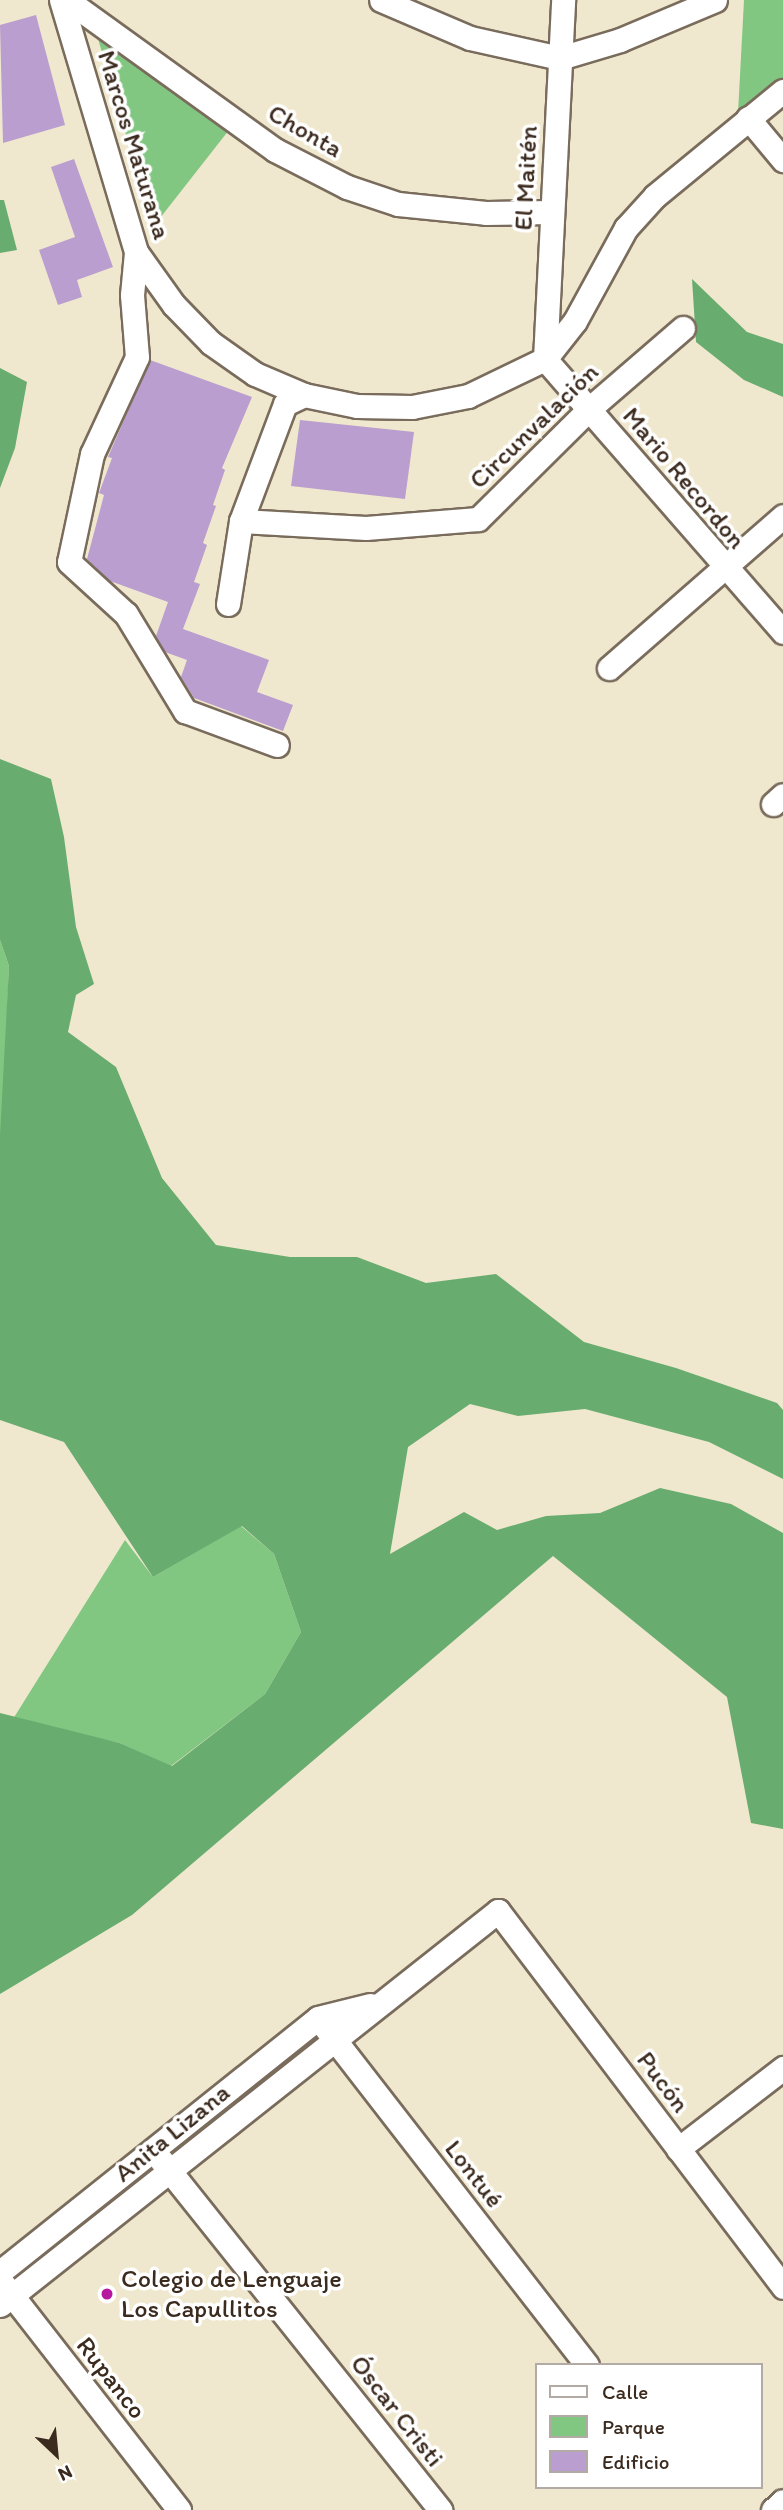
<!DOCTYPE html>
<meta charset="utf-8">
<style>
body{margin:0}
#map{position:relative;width:783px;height:2510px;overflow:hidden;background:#f0e8ce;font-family:Itim,sans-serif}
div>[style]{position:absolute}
.green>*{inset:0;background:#82c781}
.forest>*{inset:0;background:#69ac6f}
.building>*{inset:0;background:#b99ecf}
.roads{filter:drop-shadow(2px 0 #7a6c5c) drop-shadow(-2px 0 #7a6c5c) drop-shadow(0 2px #7a6c5c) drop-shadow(0 -2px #7a6c5c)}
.minor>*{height:23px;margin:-11.5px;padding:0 11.5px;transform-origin:11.5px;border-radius:11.5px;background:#fff}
.dots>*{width:19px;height:19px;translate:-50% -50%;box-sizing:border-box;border:4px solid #fff;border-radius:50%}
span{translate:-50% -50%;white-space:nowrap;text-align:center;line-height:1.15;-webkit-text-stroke:7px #fff;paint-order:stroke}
.street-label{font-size:26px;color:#3b2a1e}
.poi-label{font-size:26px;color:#3b2a1e}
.left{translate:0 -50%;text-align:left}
.legend{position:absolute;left:535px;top:2363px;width:228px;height:126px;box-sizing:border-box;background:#fff;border:2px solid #b1aaa5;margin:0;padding:9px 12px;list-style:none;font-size:21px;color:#3b2a1e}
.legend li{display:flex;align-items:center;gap:14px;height:35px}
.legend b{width:35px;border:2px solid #b1aaa5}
.north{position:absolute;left:21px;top:2419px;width:70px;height:70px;-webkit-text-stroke:5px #fff;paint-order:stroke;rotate:154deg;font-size:19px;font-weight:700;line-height:28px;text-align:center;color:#3b2a1e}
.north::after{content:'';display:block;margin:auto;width:24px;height:32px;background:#3b2a1e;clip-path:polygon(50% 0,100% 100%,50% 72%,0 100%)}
</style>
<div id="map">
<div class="green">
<div style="clip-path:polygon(744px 0,783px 0,783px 84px,738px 113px)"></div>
<div style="clip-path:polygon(94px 25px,229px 130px,153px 227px)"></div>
<div style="clip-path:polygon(0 940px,9px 966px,2px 1136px,0 1136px)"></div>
<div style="clip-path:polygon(241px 1526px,274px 1554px,301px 1632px,265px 1694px,171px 1766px,120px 1743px,13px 1719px,125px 1540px,153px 1577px)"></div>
</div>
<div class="forest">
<div style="clip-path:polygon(0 200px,4px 200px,17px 250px,0 253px)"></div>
<div style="clip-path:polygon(692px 279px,747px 332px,783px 344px,783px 397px,744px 380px,696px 342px)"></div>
<div style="clip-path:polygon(0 368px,27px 382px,15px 448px,0 488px)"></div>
<div style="clip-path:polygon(0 759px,51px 779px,64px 837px,76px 927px,94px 984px,76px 995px,68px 1032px,116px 1067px,162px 1178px,216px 1245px,290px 1257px,357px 1257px,426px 1283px,496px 1274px,584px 1342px,676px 1368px,777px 1403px,783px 1410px,783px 1479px,709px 1442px,585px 1409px,518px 1416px,470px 1404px,408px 1447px,390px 1554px,464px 1512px,497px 1530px,546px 1516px,600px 1513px,660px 1488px,731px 1504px,783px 1533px,783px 1829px,751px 1823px,727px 1697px,553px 1556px,132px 1915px,0 1994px,0 1713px,120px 1743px,172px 1766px,265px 1694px,301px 1632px,274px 1554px,242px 1526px,153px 1577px,64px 1442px,0 1420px,0 1136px,9px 966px,0 940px)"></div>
</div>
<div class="building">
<div style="clip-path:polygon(36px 15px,65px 125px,3px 143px,0 25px)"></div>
<div style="clip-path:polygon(74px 159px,113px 267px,77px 280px,82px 297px,58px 305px,39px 250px,75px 237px,51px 167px)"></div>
<div style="clip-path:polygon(150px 360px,252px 397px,222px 468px,225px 470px,213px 505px,216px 506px,203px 543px,207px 545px,194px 582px,200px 584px,183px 629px,269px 660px,257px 692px,293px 705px,283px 731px,194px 698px,181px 677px,187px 660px,165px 652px,156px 636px,168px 602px,110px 581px,87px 559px,104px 495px,99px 493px,112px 458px,108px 457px)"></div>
<div style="clip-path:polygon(300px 420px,414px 432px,405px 499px,291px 486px)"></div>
</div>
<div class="roads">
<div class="minor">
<div style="left:61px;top:0;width:263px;rotate:73.4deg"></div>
<div style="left:136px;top:252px;width:65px;rotate:54.4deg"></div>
<div style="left:174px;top:305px;width:53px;rotate:45.8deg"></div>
<div style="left:211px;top:343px;width:54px;rotate:35.2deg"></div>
<div style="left:255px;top:374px;width:53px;rotate:23.2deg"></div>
<div style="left:304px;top:395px;width:54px;rotate:11.7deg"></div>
<div style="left:357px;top:406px;width:55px;rotate:1deg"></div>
<div style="left:412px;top:407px;width:57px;rotate:-11.1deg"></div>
<div style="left:468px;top:396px;width:85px;rotate:-25.7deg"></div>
<div style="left:545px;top:359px;width:48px;rotate:-51.7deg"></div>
<div style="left:575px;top:321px;width:106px;rotate:-61.3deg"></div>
<div style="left:626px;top:228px;width:43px;rotate:-47.8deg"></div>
<div style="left:655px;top:196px;width:166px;rotate:-39.4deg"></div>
<div style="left:67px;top:0;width:256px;rotate:35.8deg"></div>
<div style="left:275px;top:150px;width:81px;rotate:27.2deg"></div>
<div style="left:347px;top:187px;width:54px;rotate:18.4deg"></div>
<div style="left:398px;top:204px;width:88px;rotate:5.8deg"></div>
<div style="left:486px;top:213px;width:66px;rotate:-0.9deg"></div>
<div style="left:381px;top:0;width:97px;rotate:23.1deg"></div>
<div style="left:470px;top:38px;width:92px;rotate:12.5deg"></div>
<div style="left:560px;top:58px;width:63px;rotate:-16.7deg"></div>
<div style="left:620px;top:40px;width:103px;rotate:-22.8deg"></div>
<div style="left:748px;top:118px;width:55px;rotate:50.2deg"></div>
<div style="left:136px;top:252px;width:43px;rotate:95.3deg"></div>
<div style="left:132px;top:295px;width:62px;rotate:85.4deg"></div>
<div style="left:137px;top:357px;width:107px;rotate:114.9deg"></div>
<div style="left:92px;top:454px;width:110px;rotate:102deg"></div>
<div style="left:69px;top:562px;width:77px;rotate:42.4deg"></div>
<div style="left:126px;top:614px;width:114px;rotate:58.7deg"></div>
<div style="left:185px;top:711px;width:98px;rotate:20.3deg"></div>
<div style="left:545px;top:359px;width:362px;rotate:48.9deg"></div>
<div style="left:545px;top:359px;width:359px;rotate:-87.1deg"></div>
<div style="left:241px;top:521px;width:125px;rotate:3.2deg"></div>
<div style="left:366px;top:528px;width:112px;rotate:-4.6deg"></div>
<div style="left:478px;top:519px;width:156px;rotate:-44.7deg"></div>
<div style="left:589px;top:409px;width:124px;rotate:-40.8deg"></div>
<div style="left:228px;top:604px;width:84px;rotate:-81.1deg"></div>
<div style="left:241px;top:521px;width:125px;rotate:-69.4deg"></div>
<div style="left:285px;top:404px;width:21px;rotate:-25deg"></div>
<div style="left:609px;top:668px;width:231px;rotate:-41.1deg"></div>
<div style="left:773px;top:804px;width:13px;rotate:-42deg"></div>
<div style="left:324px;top:2026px;width:429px;rotate:52.2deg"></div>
<div style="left:678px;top:2149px;width:133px;rotate:-37.6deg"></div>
<div style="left:161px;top:2160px;width:448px;rotate:51.4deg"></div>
<div style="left:0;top:2272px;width:407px;rotate:-38.6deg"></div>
<div style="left:318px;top:2018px;width:54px;rotate:-14deg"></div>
<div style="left:4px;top:2285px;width:285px;rotate:52.1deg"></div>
<div style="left:0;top:2305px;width:635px;rotate:-38.35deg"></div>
<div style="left:498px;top:1911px;width:472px;rotate:52.8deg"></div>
<div style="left:773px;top:2510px;width:13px;rotate:-42deg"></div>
</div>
</div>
<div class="dots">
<div style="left:107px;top:2294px;background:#b5179e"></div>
</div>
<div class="street-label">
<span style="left:305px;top:131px;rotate:30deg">Chonta</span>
<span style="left:134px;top:145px;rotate:73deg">Marcos Maturana</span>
<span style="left:526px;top:178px;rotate:-87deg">El Maitén</span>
<span style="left:534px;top:426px;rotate:-44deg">Circunvalación</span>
<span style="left:684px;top:478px;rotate:50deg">Mario Recordon</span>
<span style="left:663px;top:2082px;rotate:53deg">Pucón</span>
<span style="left:172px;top:2133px;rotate:-39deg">Anita Lizana</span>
<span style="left:474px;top:2174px;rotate:52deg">Lontué</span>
<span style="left:111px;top:2378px;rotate:52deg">Rupanco</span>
<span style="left:397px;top:2411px;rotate:52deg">Óscar Cristi</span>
</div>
<div class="poi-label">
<span class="left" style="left:121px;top:2294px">Colegio de Lenguaje<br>Los Capullitos</span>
</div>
<ul class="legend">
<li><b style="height:9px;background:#fff"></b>Calle</li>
<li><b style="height:19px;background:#82c781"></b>Parque</li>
<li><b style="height:19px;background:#b99ecf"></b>Edificio</li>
</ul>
<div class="north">N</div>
</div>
